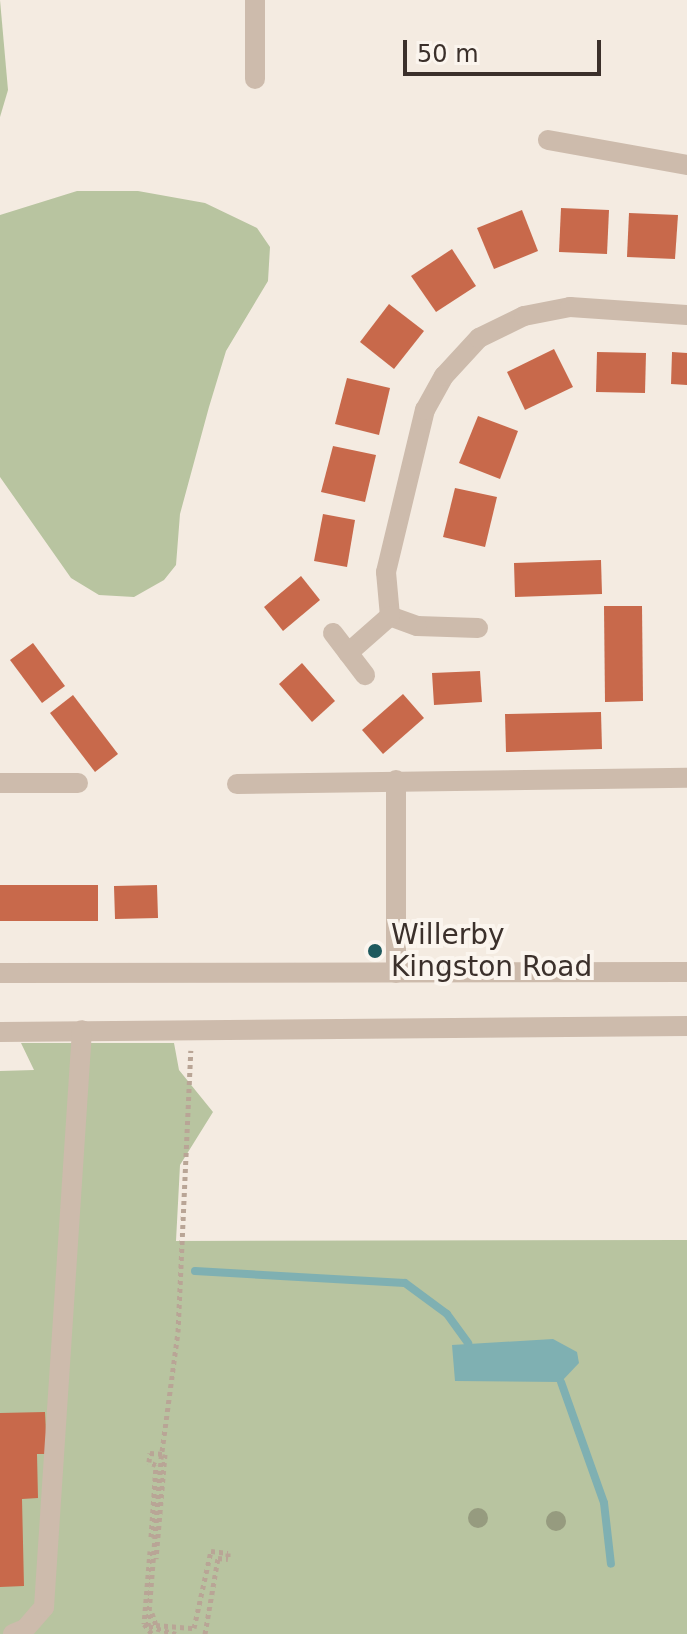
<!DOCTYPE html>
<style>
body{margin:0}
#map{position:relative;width:687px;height:1634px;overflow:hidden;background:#f4ebe1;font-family:"DejaVu Sans",sans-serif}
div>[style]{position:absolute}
.green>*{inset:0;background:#b8c4a0}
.water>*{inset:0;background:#7fb0b2}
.stream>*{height:8px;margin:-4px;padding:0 4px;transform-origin:4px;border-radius:4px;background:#7fb0b2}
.building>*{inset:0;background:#c8694b}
.path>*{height:5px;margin-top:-2.5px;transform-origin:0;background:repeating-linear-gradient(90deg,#b9a596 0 4px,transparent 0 8px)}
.minor>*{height:20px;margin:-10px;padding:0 10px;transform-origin:10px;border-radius:10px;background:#cdbbac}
.trees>*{width:20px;height:20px;margin:-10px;border-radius:50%;background:#969b7f}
.dots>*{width:22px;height:22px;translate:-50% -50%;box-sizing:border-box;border:4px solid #fbf5ee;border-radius:50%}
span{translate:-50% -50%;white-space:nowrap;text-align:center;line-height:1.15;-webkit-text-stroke:8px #fbf5ee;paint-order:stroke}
.poi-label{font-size:28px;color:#3b302b}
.left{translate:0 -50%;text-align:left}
.scale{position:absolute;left:403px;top:40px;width:198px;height:36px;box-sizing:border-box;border:4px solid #3b302b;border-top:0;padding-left:10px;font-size:24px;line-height:28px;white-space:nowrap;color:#3b302b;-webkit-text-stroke:6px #fbf5ee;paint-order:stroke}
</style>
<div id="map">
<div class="green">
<div style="clip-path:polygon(0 0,8px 90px,0 117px)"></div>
<div style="clip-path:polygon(77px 191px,138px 191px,205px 203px,257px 228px,270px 247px,268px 281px,226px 351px,209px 407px,180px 514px,176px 565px,164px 580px,134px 597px,99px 595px,71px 578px,0 477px,0 215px)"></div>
<div style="clip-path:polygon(21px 1043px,174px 1043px,179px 1070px,213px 1112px,180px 1165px,176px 1241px,687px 1240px,687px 1634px,0 1634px,0 1071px,34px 1070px)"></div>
</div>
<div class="water">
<div style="clip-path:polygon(553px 1339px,577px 1352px,579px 1363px,561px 1382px,455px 1381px,452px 1345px)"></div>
</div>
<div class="stream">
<div style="left:195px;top:1271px;width:210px;rotate:3.3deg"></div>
<div style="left:405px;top:1283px;width:52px;rotate:36.4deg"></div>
<div style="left:447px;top:1314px;width:36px;rotate:54deg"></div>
<div style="left:561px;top:1382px;width:128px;rotate:70.4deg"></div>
<div style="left:604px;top:1503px;width:61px;rotate:83.5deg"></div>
</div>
<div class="building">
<div style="clip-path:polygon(561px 208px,609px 210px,607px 254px,559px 252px)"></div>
<div style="clip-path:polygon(522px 210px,538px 251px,494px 269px,477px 228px)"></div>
<div style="clip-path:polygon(629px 213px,678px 215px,675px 259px,627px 257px)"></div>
<div style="clip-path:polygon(452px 249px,476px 286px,436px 312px,411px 276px)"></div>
<div style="clip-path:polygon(389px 304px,424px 331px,394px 369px,360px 342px)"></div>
<div style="clip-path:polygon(554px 349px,573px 387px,525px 410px,507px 372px)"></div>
<div style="clip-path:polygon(597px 352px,646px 353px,645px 393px,596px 392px)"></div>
<div style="clip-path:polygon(672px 352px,687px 353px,687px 385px,671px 384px)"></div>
<div style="clip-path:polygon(347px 378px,390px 388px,379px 435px,335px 424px)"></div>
<div style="clip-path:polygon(478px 416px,518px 431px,500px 479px,459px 463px)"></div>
<div style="clip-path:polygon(333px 446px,376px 455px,365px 502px,321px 492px)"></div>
<div style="clip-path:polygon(455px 488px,497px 497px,485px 547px,443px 537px)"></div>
<div style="clip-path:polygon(323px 514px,355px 520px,347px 567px,314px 561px)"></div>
<div style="clip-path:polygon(601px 560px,602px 594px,515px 597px,514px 563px)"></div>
<div style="clip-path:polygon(301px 576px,320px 600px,283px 631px,264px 607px)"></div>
<div style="clip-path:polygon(604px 606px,642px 606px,643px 701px,605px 702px)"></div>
<div style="clip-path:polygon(33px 643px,65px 686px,42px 703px,10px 660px)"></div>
<div style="clip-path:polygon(302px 663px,335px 701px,312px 722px,279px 684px)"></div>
<div style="clip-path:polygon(480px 671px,482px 702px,434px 705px,432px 673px)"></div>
<div style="clip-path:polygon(403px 694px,424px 718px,383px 754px,362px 730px)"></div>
<div style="clip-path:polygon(73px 695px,118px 754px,95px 772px,50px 713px)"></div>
<div style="clip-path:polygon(601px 712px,602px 749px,506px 752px,505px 714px)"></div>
<div style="clip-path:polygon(0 885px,98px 885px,98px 921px,0 921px)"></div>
<div style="clip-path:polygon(157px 885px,158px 918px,115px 919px,114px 886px)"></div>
<div style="clip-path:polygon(45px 1412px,47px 1454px,37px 1454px,38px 1498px,22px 1499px,24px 1586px,0 1587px,0 1413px)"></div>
</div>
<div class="path">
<div style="left:151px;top:1537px;width:72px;rotate:-86deg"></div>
<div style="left:156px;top:1465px;width:8px;rotate:-157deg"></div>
<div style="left:149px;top:1462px;width:9px;rotate:-84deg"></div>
<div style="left:150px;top:1453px;width:15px;rotate:4deg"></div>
<div style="left:165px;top:1454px;width:105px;rotate:94.9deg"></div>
<div style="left:150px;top:1551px;width:73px;rotate:94.7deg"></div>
<div style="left:144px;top:1624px;width:13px;rotate:51deg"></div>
<div style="left:152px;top:1613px;width:13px;rotate:72deg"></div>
<div style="left:156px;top:1625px;width:38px;rotate:5deg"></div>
<div style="left:194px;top:1628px;width:79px;rotate:-77.6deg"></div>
<div style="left:211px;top:1551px;width:17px;rotate:7deg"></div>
<div style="left:228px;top:1553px;width:6px;rotate:90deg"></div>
<div style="left:176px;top:1634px;width:29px;rotate:-164deg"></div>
<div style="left:148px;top:1626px;width:168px;rotate:-85.5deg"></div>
<div style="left:161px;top:1459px;width:128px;rotate:-82.4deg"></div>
<div style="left:178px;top:1332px;width:282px;rotate:-87.4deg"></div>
<div style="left:205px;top:1634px;width:77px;rotate:-80.3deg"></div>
<div style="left:218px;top:1558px;width:10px;rotate:6deg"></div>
</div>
<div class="minor">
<div style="left:255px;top:0;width:79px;rotate:90deg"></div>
<div style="left:548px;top:140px;width:141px;rotate:10.2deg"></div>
<div style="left:478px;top:628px;width:61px;rotate:-178.1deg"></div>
<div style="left:417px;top:626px;width:29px;rotate:-160deg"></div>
<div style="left:390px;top:616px;width:44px;rotate:-95.2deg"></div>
<div style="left:386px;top:572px;width:167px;rotate:-76.5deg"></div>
<div style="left:425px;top:410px;width:39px;rotate:-61deg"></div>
<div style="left:444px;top:376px;width:52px;rotate:-47.4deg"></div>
<div style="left:479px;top:338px;width:50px;rotate:-26.1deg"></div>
<div style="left:524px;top:316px;width:47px;rotate:-11.1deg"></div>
<div style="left:570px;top:307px;width:117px;rotate:3.9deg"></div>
<div style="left:333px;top:633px;width:53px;rotate:52.7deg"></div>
<div style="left:348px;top:653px;width:56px;rotate:-41.4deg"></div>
<div style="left:0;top:783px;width:78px"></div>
<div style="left:237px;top:784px;width:450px;rotate:-0.8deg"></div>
<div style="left:0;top:973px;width:687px;rotate:-0.08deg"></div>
<div style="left:396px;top:973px;width:193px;rotate:-90deg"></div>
<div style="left:0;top:1032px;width:687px;rotate:-0.5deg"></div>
<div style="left:13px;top:1634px;width:13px;rotate:-23deg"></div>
<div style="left:25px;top:1629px;width:29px;rotate:-49deg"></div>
<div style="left:44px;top:1607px;width:578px;rotate:-86.23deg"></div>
</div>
<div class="trees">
<div style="left:478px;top:1518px"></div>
<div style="left:556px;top:1521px"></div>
</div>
<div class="dots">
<div style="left:375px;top:951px;background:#1f5a5e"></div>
</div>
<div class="poi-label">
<span class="left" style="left:391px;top:951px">Willerby<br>Kingston Road</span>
</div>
<div class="scale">50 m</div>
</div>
